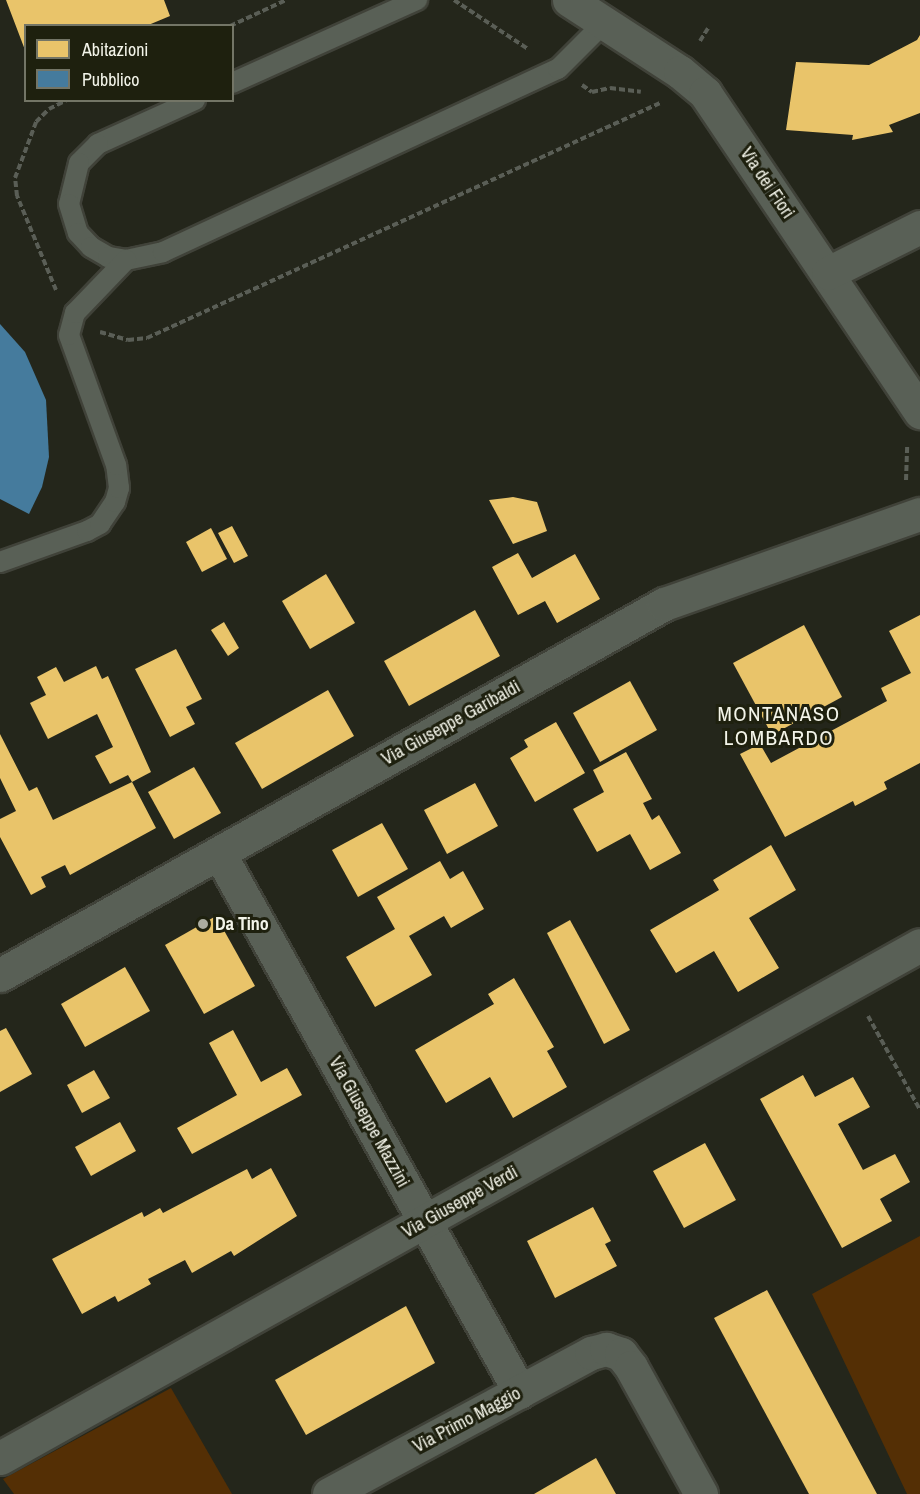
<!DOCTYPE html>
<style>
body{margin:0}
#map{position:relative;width:920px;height:1494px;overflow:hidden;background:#24261b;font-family:"Archivo Narrow",sans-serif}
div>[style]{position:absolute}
.green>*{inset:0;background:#542f05}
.homes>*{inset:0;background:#e9c46a}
.public>*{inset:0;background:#457b9d}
.path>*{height:4px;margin-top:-2px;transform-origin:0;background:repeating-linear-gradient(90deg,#5a5e56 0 6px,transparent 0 9px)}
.roads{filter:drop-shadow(2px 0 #404239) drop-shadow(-2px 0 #404239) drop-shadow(0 2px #404239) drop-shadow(0 -2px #404239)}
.service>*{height:20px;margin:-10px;padding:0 10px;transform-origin:10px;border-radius:10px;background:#596056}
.minor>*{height:33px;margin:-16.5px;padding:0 16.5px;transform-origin:16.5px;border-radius:16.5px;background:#596056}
.dots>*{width:16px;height:16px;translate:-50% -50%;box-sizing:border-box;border:3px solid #1e200e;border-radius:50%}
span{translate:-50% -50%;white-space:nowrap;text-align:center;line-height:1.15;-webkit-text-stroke:6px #1e200e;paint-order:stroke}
.street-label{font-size:18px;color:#f3f4e9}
.poi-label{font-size:18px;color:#f3f4e9;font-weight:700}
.left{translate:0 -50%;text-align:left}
.quarter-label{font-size:21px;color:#f3f4e9;letter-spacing:1.5px}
.legend{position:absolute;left:24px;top:24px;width:210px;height:78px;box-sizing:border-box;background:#1e200e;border:2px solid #737566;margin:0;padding:8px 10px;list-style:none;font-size:18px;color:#f3f4e9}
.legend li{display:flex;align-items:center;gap:12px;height:30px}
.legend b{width:30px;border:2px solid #737566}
</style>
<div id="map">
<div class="green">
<div style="clip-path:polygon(920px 1236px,920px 1494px,907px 1494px,812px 1294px)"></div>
<div style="clip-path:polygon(171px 1388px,232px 1494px,14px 1494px,3px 1479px)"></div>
</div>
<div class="homes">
<div style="clip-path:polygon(6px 0,164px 0,170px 16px,146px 26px,26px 26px,25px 50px)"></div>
<div style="clip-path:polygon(920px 35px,920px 113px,889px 125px,893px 132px,852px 140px,853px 135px,786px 130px,796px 62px,869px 65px,917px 40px)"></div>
<div style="clip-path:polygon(513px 497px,537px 502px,547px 531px,513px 544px,489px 500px)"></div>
<div style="clip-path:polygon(232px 526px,248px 556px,234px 563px,218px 533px)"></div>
<div style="clip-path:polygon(211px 528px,227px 559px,202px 572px,186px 542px)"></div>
<div style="clip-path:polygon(518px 553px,532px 578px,575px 554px,600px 599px,557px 623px,545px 601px,518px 615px,492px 567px)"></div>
<div style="clip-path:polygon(326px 574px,355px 623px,310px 649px,282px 601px)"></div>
<div style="clip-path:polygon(475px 610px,500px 656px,409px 706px,384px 661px)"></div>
<div style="clip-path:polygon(920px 615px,920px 763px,884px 782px,887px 789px,855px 806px,853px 801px,785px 837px,740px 754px,760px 744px,771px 763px,887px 701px,881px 688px,911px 673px,889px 631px)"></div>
<div style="clip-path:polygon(224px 622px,239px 648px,228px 656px,211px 630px)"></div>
<div style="clip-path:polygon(804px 625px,842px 697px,772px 735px,733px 663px)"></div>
<div style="clip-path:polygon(176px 649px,202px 699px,186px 707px,195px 724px,170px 737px,135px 669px)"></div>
<div style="clip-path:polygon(96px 666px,102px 679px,108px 676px,151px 772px,132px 782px,128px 775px,110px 784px,95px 756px,113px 747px,97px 714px,48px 739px,30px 703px,46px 695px,37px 677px,56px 667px,64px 682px)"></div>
<div style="clip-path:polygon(630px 681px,657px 730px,600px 762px,573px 713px)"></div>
<div style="clip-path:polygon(328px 690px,354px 736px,262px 789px,235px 743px)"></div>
<div style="clip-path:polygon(556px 722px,585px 773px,535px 802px,510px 758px,528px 747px,524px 740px)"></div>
<div style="clip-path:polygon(0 734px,29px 791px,37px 787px,53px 820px,132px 782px,156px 828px,70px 875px,65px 865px,41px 877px,46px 887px,31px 895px,0 837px,0 819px,16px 811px,0 778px)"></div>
<div style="clip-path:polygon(626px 752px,652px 799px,643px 803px,652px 820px,659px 815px,681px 853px,650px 870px,630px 834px,597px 852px,573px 809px,604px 792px,593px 770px)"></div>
<div style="clip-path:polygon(194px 767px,221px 813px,174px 839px,148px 792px)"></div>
<div style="clip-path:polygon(475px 783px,498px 826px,447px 854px,424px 810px)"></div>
<div style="clip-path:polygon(382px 823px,408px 869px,358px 897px,332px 850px)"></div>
<div style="clip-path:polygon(771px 845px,796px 890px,749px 918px,779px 968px,738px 992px,714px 951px,676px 973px,650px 930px,719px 890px,713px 880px)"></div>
<div style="clip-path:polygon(440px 861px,450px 879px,463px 871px,484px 909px,451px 928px,444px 916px,409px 936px,432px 975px,375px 1007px,346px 957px,395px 929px,377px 897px)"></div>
<div style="clip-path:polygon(216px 916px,255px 986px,204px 1014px,165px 945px)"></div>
<div style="clip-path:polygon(570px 920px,630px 1030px,604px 1044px,547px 933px)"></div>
<div style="clip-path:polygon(125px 967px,150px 1011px,85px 1047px,61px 1004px)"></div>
<div style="clip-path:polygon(514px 978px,554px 1047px,547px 1051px,567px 1087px,513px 1118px,490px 1077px,446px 1103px,415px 1050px,494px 1004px,488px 994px)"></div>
<div style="clip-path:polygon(6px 1028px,32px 1074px,0 1092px,0 1031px)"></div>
<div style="clip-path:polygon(233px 1030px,261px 1082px,287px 1068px,302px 1095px,192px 1154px,177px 1128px,237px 1095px,209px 1043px)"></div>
<div style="clip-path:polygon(94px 1070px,110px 1098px,82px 1113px,67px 1085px)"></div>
<div style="clip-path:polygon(803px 1075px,815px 1097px,853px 1077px,870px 1107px,838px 1124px,863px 1170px,895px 1154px,910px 1182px,880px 1199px,892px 1221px,842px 1248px,760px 1099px)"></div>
<div style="clip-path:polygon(120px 1122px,136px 1151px,91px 1176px,75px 1147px)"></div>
<div style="clip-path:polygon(705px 1143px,736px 1200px,684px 1228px,653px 1171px)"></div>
<div style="clip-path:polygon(271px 1168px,297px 1216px,234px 1256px,231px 1251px,192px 1273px,185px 1260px,148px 1279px,151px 1284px,118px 1302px,115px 1296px,82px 1314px,52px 1259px,142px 1212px,144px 1217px,160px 1208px,163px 1213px,247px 1169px,252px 1179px)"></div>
<div style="clip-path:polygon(593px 1207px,611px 1241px,605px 1244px,617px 1266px,555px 1298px,527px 1241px)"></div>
<div style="clip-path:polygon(767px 1290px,806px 1362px,877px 1494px,809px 1494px,714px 1318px)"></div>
<div style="clip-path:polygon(406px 1306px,435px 1363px,306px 1435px,275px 1380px)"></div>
<div style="clip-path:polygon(596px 1458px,616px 1494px,534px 1494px)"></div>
</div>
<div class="public">
<div style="clip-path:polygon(0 324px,25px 352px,46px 400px,49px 457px,42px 487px,29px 514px,0 499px)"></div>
</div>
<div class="path">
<div style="left:454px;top:0;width:89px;rotate:33.5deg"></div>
<div style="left:230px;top:26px;width:62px;rotate:-24.9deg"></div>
<div style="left:700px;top:41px;width:15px;rotate:-58deg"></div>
<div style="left:582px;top:85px;width:12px;rotate:35deg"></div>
<div style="left:592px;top:92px;width:18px;rotate:-13deg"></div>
<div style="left:610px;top:88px;width:31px;rotate:7deg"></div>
<div style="left:56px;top:290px;width:102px;rotate:-112.5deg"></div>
<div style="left:17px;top:196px;width:18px;rotate:-96deg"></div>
<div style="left:15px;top:178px;width:60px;rotate:-69.4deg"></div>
<div style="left:36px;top:122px;width:18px;rotate:-45deg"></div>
<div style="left:49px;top:109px;width:20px;rotate:-27deg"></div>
<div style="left:100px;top:332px;width:29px;rotate:16deg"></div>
<div style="left:128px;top:340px;width:19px;rotate:-6deg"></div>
<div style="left:147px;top:338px;width:564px;rotate:-24.61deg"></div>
<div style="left:906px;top:480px;width:34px;rotate:-88deg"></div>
<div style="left:868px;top:1016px;width:107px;rotate:61deg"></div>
</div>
<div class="roads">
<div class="service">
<div style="left:232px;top:83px;width:203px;rotate:-24.2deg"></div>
<div style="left:195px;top:100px;width:107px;rotate:155.6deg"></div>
<div style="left:98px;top:144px;width:27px;rotate:135deg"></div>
<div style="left:79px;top:163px;width:42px;rotate:103.7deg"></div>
<div style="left:69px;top:204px;width:30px;rotate:73deg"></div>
<div style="left:78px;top:233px;width:19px;rotate:47deg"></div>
<div style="left:91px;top:247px;width:20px;rotate:30deg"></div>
<div style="left:108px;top:257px;width:18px;rotate:9deg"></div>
<div style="left:126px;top:260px;width:38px;rotate:-12deg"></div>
<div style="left:163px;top:252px;width:435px;rotate:-24.9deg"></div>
<div style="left:558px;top:69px;width:65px;rotate:-45deg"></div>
<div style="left:0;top:562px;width:92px;rotate:-19.6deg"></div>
<div style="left:87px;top:531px;width:15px;rotate:-28deg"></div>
<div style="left:100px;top:524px;width:27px;rotate:-56deg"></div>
<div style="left:115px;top:502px;width:15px;rotate:-74deg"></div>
<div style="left:119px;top:488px;width:23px;rotate:-97deg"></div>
<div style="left:116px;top:465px;width:138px;rotate:-109.9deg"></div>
<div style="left:69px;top:335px;width:23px;rotate:-75deg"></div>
<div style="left:75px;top:313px;width:74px;rotate:-46.1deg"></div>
</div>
<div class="minor">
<div style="left:569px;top:0;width:132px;rotate:33deg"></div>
<div style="left:680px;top:72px;width:33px;rotate:40deg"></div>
<div style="left:705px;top:93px;width:385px;rotate:56deg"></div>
<div style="left:828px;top:273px;width:103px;rotate:-26.6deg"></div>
<div style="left:219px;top:853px;width:617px;rotate:60.82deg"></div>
<div style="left:0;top:975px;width:761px;rotate:-29.19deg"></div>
<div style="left:664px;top:604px;width:271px;rotate:-19.4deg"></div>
<div style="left:0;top:1458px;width:1053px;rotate:-29.14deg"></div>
<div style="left:329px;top:1494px;width:298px;rotate:-28.3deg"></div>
<div style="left:591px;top:1353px;width:16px;rotate:-15deg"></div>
<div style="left:606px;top:1349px;width:16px;rotate:18deg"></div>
<div style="left:621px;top:1354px;width:16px;rotate:52deg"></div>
<div style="left:631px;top:1367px;width:145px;rotate:61.1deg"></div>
</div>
</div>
<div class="dots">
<div style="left:203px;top:924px;background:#abaca1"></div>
</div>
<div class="street-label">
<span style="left:767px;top:183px;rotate:56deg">Via dei Fiori</span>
<span style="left:451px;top:723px;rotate:-29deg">Via Giuseppe Garibaldi</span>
<span style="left:369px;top:1122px;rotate:61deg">Via Giuseppe Mazzini</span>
<span style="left:460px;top:1202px;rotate:-29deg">Via Giuseppe Verdi</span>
<span style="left:467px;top:1420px;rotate:-28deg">Via Primo Maggio</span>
</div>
<div class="poi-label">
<span class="left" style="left:215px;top:924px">Da Tino</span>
</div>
<div class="quarter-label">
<span style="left:779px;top:726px">MONTANASO<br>LOMBARDO</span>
</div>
<ul class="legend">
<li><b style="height:16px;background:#e9c46a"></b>Abitazioni</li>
<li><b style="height:16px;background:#457b9d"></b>Pubblico</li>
</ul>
</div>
